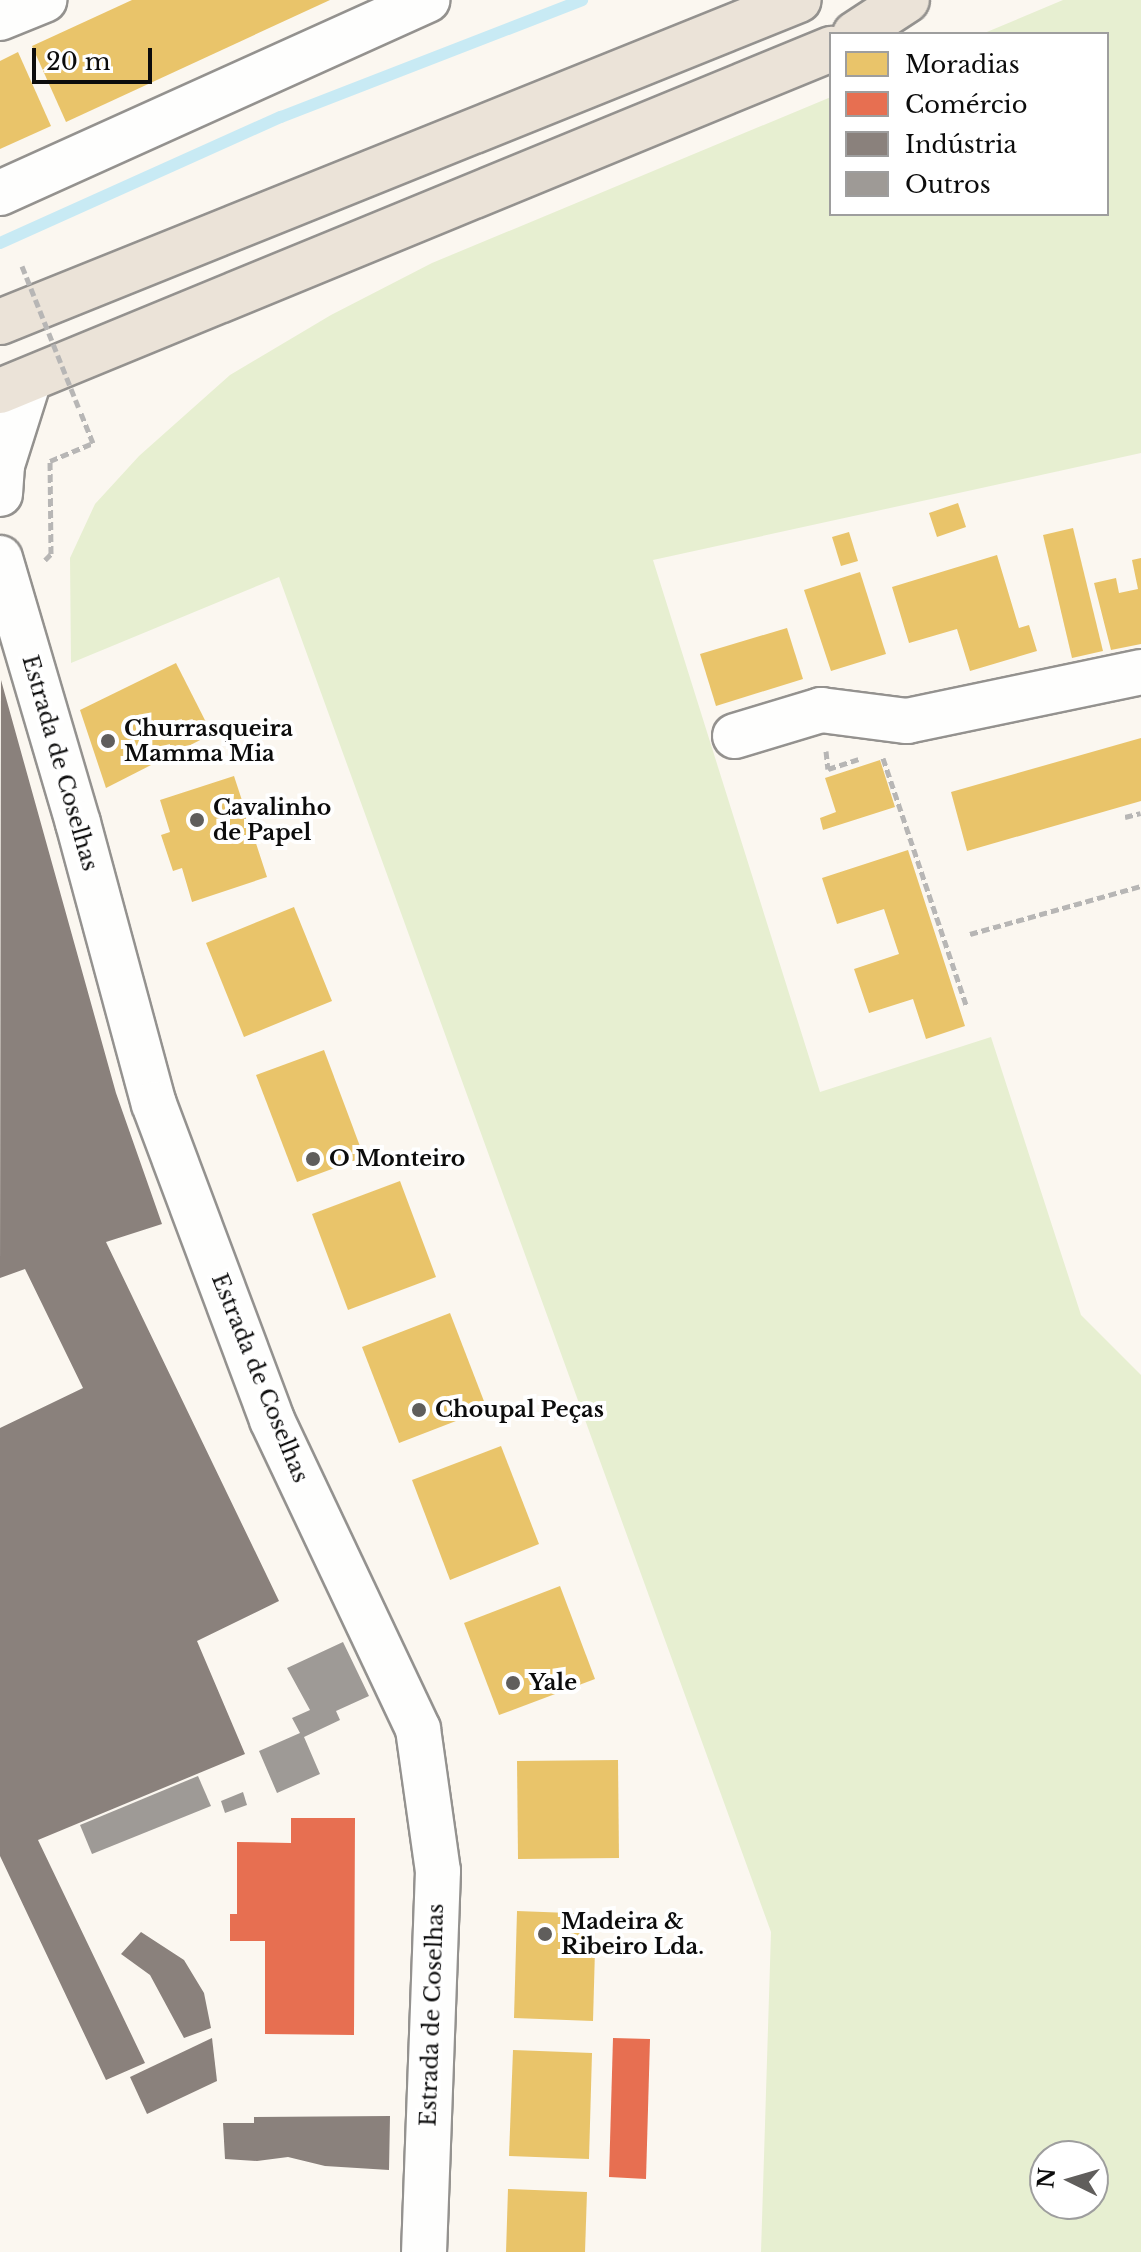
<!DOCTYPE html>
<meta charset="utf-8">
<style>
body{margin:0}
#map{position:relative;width:1141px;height:2252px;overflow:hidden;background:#fbf7f0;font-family:"Libre Baskerville",serif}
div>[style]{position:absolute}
.green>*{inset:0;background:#e7efd1}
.homes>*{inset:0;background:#e9c46a}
.shops>*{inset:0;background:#e76f51}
.industry>*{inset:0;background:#8a817c}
.stream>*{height:12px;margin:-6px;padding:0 6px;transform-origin:6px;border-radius:6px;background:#c8eaf4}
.building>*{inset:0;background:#9e9a96}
.path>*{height:5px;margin-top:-2.5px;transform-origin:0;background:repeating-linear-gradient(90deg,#b7b6b5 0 8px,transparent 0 12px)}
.roads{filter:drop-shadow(2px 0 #94928f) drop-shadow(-2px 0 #94928f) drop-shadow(0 2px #94928f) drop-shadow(0 -2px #94928f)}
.minor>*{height:44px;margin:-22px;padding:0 22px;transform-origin:22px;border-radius:22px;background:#fefefd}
.primary>*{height:44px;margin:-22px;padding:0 22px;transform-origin:22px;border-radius:22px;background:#ebe3d8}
.path-bridge>*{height:5px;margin-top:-2.5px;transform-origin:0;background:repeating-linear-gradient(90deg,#b7b6b5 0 8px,transparent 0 12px)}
.dots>*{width:22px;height:22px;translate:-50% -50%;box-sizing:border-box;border:4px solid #fff;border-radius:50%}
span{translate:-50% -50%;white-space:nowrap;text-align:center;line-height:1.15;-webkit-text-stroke:8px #fff;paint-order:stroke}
.poi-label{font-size:22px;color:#0c0c0c;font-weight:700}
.left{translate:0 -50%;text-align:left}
.street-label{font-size:22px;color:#0c0c0c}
.legend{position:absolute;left:829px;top:32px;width:280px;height:184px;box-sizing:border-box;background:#fff;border:2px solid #9e9e9e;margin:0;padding:10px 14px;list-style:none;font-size:24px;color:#0c0c0c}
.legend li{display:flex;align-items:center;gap:16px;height:40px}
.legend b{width:40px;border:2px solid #9e9e9e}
.north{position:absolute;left:1029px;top:2140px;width:80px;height:80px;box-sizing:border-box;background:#fff;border:2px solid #9e9e9e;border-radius:50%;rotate:275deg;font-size:22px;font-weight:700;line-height:32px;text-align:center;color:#0c0c0c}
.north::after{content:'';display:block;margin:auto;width:28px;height:36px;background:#605e5c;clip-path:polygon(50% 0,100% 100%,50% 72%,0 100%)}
.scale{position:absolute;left:32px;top:48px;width:120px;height:36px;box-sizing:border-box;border:4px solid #0c0c0c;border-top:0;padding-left:10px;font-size:24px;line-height:28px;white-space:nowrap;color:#0c0c0c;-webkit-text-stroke:6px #fff;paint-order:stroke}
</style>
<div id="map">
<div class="green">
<div style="clip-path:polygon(evenodd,1063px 0,1141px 0,1141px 453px,653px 560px,820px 1092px,991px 1037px,1081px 1315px,1141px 1375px,1141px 2252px,761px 2252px,771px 1932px,279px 577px,71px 663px,70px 558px,95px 504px,139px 456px,230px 375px,331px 315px,432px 263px,831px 97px,831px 214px,1107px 214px,1107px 34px,982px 34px,1063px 0,1045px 2156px,1093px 2156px,1093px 2204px,1045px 2204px,1045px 2156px)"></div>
</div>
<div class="homes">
<div style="clip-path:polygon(132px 0,330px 0,66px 122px,32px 46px)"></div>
<div style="clip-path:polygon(18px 52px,51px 126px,0 149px,0 61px)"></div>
<div style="clip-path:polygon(958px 503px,966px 527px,937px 537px,929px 513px)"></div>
<div style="clip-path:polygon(1073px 528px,1103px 651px,1072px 658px,1043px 535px)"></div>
<div style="clip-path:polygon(849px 532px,858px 561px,841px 566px,832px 537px)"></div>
<div style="clip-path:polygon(997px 555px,1019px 628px,1029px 625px,1037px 651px,970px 671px,957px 629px,909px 643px,892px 587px)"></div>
<div style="clip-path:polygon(1141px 558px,1141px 644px,1111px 650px,1094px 583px,1116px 578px,1119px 593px,1138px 589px,1132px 560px)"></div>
<div style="clip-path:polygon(860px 572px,886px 654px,831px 671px,804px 590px)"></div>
<div style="clip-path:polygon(787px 628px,803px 679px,716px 706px,700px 654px)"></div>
<div style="clip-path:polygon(176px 663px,212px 734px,106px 788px,80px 710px)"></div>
<div style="clip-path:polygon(1141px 738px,1141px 801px,967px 851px,951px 792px)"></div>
<div style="clip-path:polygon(880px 760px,895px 807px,823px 830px,820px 818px,836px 812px,825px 778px)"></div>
<div style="clip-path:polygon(234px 776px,267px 877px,192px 902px,182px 868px,173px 871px,161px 835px,170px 832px,160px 800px)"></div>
<div style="clip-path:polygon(908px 850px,965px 1026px,926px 1039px,913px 999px,869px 1013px,854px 969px,899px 954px,884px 909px,837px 924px,822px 878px)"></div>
<div style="clip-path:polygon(294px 907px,332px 1001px,244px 1037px,206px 943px)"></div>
<div style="clip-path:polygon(324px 1050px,364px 1157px,297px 1182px,256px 1075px)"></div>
<div style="clip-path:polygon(400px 1181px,436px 1277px,348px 1310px,312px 1214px)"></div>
<div style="clip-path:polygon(450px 1313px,487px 1409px,399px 1443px,362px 1347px)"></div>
<div style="clip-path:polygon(501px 1446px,539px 1544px,450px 1580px,412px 1480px)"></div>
<div style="clip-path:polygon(560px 1586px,595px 1679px,499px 1715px,464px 1623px)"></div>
<div style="clip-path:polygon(618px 1760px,619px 1858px,518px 1859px,517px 1761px)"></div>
<div style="clip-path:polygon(517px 1911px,596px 1914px,593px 2021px,514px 2018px)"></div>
<div style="clip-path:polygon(513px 2050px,592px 2053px,589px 2159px,509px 2156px)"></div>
<div style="clip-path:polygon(508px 2189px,587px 2192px,585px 2252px,506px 2252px)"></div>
</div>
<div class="shops">
<div style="clip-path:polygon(291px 1818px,355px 1818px,354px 2035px,265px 2034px,265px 1941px,230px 1941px,230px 1914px,237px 1914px,237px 1842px,291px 1843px)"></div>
<div style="clip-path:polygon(613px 2038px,650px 2039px,646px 2179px,609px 2177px)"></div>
</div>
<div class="industry">
<div style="clip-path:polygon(1px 680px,116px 1093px,162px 1224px,106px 1242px,279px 1601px,197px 1641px,245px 1754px,38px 1840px,145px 2063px,106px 2080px,0 1856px,0 1428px,83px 1388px,25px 1269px,0 1278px)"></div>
<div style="clip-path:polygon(141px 1932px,184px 1960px,204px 1993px,211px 2028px,184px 2038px,150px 1975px,121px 1954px)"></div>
<div style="clip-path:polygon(212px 2038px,217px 2081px,147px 2114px,130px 2077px)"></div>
<div style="clip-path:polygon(390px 2116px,389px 2170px,325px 2166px,288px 2157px,257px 2161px,225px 2159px,223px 2123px,254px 2123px,254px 2117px)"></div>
</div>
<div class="stream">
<div style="left:0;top:243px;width:308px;rotate:-24.2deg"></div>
<div style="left:281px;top:117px;width:323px;rotate:-21.2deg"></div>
</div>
<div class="building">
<div style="clip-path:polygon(343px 1642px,369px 1696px,336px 1711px,340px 1720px,304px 1737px,320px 1774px,277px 1793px,259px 1751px,300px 1733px,292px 1718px,310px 1710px,287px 1668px)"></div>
<div style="clip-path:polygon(198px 1776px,211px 1806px,92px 1854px,80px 1825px)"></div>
<div style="clip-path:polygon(243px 1792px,247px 1805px,225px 1813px,221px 1801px)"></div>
</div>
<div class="path">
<div style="left:45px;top:560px;width:8px;rotate:-45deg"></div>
<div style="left:51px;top:554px;width:93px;rotate:-90.6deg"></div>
<div style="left:50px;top:461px;width:47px;rotate:-22.7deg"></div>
<div style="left:93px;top:443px;width:35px;rotate:-112deg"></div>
<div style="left:826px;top:751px;width:18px;rotate:84deg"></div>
<div style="left:828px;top:769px;width:32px;rotate:-18deg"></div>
<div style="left:883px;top:758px;width:261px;rotate:71.4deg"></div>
<div style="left:1125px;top:817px;width:16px;rotate:-14deg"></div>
<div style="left:970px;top:934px;width:178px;rotate:-15.7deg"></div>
</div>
<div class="roads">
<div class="minor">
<div style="left:0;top:18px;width:48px;rotate:-22.2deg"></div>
<div style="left:0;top:193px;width:469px;rotate:-24.3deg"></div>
<div style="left:0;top:494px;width:29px;rotate:-86deg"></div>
<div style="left:2px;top:465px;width:89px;rotate:-72.4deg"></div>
<div style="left:0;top:558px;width:276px;rotate:73.6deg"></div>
<div style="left:78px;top:823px;width:291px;rotate:74.9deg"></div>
<div style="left:154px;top:1104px;width:337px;rotate:69.5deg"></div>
<div style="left:272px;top:1420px;width:342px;rotate:64.7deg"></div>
<div style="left:418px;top:1729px;width:143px;rotate:82deg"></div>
<div style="left:438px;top:1871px;width:381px;rotate:92.1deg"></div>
<div style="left:735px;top:736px;width:90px;rotate:-16.8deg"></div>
<div style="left:821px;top:710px;width:87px;rotate:7.3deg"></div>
<div style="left:907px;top:721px;width:239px;rotate:-11.8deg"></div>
</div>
<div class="primary">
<div style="left:855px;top:34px;width:62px;rotate:-33.2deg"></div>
<div style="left:0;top:322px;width:861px;rotate:-21.95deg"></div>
<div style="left:0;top:391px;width:899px;rotate:-22.37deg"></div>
</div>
</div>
<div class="path-bridge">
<div style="left:22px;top:266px;width:156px;rotate:68.2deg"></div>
</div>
<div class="dots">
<div style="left:108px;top:741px;background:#605e5c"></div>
<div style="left:197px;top:820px;background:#605e5c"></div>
<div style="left:313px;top:1159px;background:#605e5c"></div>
<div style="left:419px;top:1410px;background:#605e5c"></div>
<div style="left:513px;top:1683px;background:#605e5c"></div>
<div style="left:545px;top:1934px;background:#605e5c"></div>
</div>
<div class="poi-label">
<span class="left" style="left:124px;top:741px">Churrasqueira<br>Mamma Mia</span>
<span class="left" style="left:213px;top:820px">Cavalinho<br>de Papel</span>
<span class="left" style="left:329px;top:1159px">O Monteiro</span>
<span class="left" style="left:435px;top:1410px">Choupal Peças</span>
<span class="left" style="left:529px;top:1683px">Yale</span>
<span class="left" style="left:561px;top:1934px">Madeira &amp;<br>Ribeiro Lda.</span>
</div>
<div class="street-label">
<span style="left:60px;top:763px;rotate:74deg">Estrada de Coselhas</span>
<span style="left:260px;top:1378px;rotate:68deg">Estrada de Coselhas</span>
<span style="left:432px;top:2015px;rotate:-88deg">Estrada de Coselhas</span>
</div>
<ul class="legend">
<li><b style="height:22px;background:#e9c46a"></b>Moradias</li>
<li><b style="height:22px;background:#e76f51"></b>Comércio</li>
<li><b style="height:22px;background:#8a817c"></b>Indústria</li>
<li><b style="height:22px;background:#9e9a96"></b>Outros</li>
</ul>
<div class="north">N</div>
<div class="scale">20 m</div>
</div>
